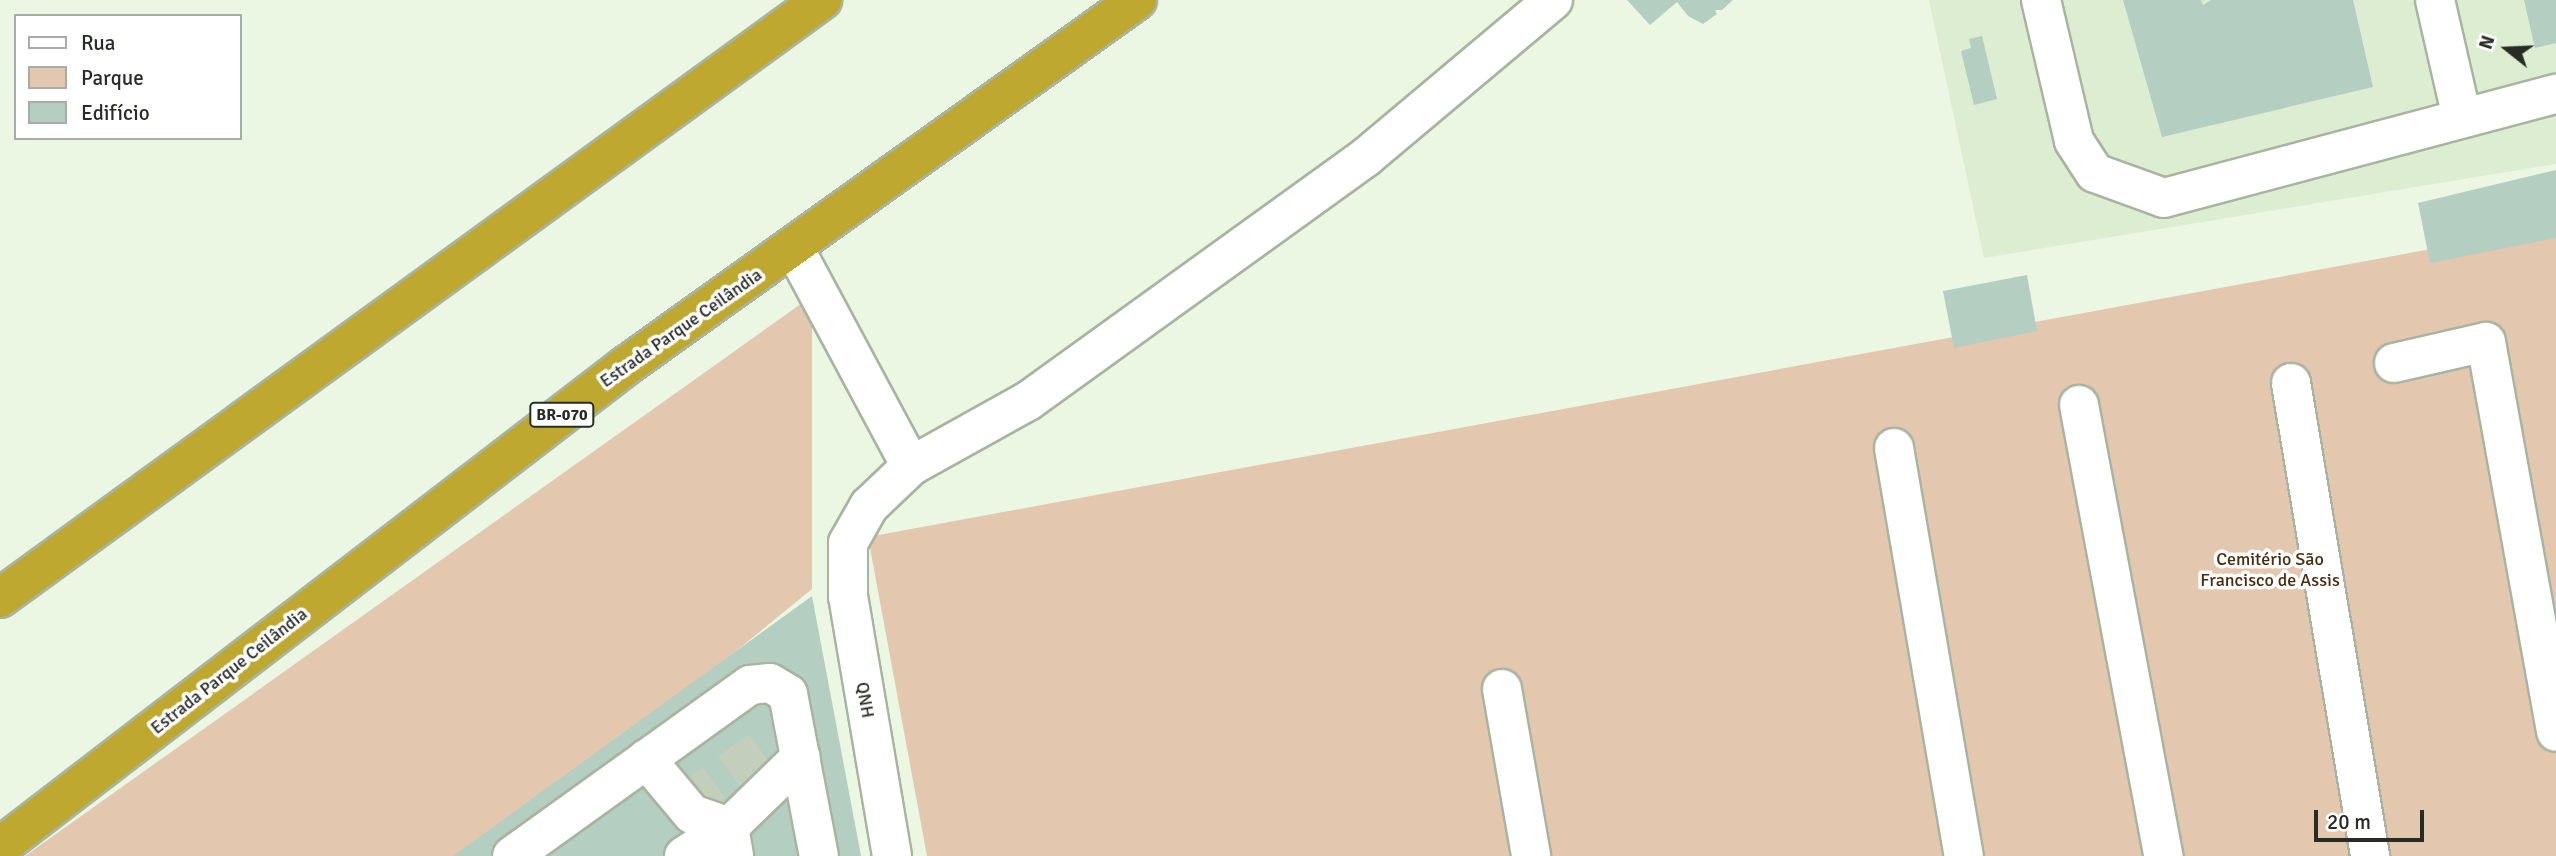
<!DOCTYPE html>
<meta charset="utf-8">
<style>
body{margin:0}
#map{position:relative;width:2556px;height:856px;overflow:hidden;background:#ebf7e2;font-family:Signika,sans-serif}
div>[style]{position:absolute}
.built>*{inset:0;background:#ddedd1}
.green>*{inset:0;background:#e3c7af}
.building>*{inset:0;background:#b5cec2}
.minor-tunnel>*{height:38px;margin-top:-19px;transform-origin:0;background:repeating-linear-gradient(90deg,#c4cebc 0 38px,transparent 0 57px)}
.roads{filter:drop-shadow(2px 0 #a8b4a0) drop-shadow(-2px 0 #a8b4a0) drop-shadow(0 2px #a8b4a0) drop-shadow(0 -2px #a8b4a0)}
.minor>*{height:38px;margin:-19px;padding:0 19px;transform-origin:19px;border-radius:19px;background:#fff}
.highway>*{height:38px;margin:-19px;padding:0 19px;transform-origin:19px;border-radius:19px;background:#bfa830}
span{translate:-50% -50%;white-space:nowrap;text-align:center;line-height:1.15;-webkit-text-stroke:7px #fff;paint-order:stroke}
.shield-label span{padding:2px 5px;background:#fff;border:2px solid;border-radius:5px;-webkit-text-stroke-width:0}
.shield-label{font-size:16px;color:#272c24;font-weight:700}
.street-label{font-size:18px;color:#272c24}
.park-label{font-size:18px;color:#482d11}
.legend{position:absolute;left:14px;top:14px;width:228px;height:126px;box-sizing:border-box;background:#fff;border:2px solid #a9aba7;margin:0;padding:9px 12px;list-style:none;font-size:21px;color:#272c24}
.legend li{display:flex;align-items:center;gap:14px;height:35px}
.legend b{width:35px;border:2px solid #a9aba7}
.north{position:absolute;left:2472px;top:14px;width:70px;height:70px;-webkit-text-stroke:5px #fff;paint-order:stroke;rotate:288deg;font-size:19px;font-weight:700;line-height:28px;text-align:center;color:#272c24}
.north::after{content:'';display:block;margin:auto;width:24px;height:32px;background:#272c24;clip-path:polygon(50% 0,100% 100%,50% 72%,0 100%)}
.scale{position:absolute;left:2314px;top:810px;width:110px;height:32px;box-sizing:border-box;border:4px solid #272c24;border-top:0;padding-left:9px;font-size:21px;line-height:24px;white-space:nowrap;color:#272c24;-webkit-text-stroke:5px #fff;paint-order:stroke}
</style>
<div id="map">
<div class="built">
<div style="clip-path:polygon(1929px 0,2556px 0,2556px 164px,1984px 258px)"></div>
</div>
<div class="green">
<div style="clip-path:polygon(2556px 226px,2556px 856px,927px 856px,868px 537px)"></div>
<div style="clip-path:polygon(812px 296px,812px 589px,485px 856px,25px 856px)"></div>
</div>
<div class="building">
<div style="clip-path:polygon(1627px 0,1733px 0,1722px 10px,1715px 10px,1717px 14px,1703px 24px,1688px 16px,1677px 2px,1650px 25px)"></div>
<div style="clip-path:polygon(2123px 0,2201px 0,2203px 5px,2211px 0,2353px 0,2373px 87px,2162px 137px)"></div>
<div style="clip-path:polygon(2524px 0,2556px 0,2556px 43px,2535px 48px)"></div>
<div style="clip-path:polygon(1982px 36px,1997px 99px,1974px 105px,1961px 51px,1971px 48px,1969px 39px)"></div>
<div style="clip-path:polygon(2556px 170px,2556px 238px,2430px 263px,2418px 203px)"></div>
<div style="clip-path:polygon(2027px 275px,2037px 331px,1954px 348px,1943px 291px)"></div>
<div style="clip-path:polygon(812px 596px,861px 856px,453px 856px)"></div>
</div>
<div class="minor-tunnel">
<div style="left:683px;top:805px;width:110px;rotate:-35.7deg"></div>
</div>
<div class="roads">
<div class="minor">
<div style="left:2041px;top:0;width:145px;rotate:76.8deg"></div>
<div style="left:2074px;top:141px;width:38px;rotate:57deg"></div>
<div style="left:2095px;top:173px;width:73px;rotate:19.9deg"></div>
<div style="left:2164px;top:198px;width:406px;rotate:-14.9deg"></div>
<div style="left:2435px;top:0;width:121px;rotate:77.1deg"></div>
<div style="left:794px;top:248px;width:247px;rotate:61.8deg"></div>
<div style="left:2394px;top:363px;width:94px;rotate:-12.9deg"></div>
<div style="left:2486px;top:342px;width:396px;rotate:79.8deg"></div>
<div style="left:2291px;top:383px;width:480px;rotate:80.5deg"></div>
<div style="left:2079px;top:405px;width:459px;rotate:79.4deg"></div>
<div style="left:1894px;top:448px;width:414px;rotate:80.3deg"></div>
<div style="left:1502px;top:689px;width:169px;rotate:80.1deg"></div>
<div style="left:646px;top:759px;width:72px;rotate:50.1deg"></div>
<div style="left:692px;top:814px;width:39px;rotate:19deg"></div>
<div style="left:729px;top:827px;width:29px;rotate:80deg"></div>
<div style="left:512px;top:856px;width:293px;rotate:-35.7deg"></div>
<div style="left:750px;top:685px;width:20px;rotate:-6deg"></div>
<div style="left:770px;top:683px;width:21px;rotate:31deg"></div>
<div style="left:788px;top:694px;width:165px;rotate:79.2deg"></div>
<div style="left:684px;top:856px;width:54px;rotate:-32.8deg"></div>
<div style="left:729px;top:827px;width:100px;rotate:-44.2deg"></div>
<div style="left:892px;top:856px;width:263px;rotate:-99.6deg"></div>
<div style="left:848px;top:597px;width:54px;rotate:-90deg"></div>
<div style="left:848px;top:543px;width:43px;rotate:-60.4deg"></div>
<div style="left:869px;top:506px;width:58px;rotate:-43.6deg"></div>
<div style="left:911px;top:466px;width:134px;rotate:-29.1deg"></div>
<div style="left:1028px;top:401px;width:417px;rotate:-35.8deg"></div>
<div style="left:1366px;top:157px;width:244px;rotate:-40deg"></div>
</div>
<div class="highway">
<div style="left:0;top:598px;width:1017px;rotate:-36.04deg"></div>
<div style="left:0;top:847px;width:791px;rotate:-37.55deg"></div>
<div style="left:627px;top:365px;width:627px;rotate:-35.59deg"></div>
</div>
</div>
<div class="shield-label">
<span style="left:562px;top:415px">BR-070</span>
</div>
<div class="street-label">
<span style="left:681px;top:328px;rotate:-35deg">Estrada Parque Ceilândia</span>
<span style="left:229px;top:671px;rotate:-38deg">Estrada Parque Ceilândia</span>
<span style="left:865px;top:700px;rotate:80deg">QNH</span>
</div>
<div class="park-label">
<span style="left:2270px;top:570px">Cemitério São<br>Francisco de Assis</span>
</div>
<ul class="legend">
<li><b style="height:9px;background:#fff"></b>Rua</li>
<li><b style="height:19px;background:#e3c7af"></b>Parque</li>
<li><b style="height:19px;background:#b5cec2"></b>Edifício</li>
</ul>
<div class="north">N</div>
<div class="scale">20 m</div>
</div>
